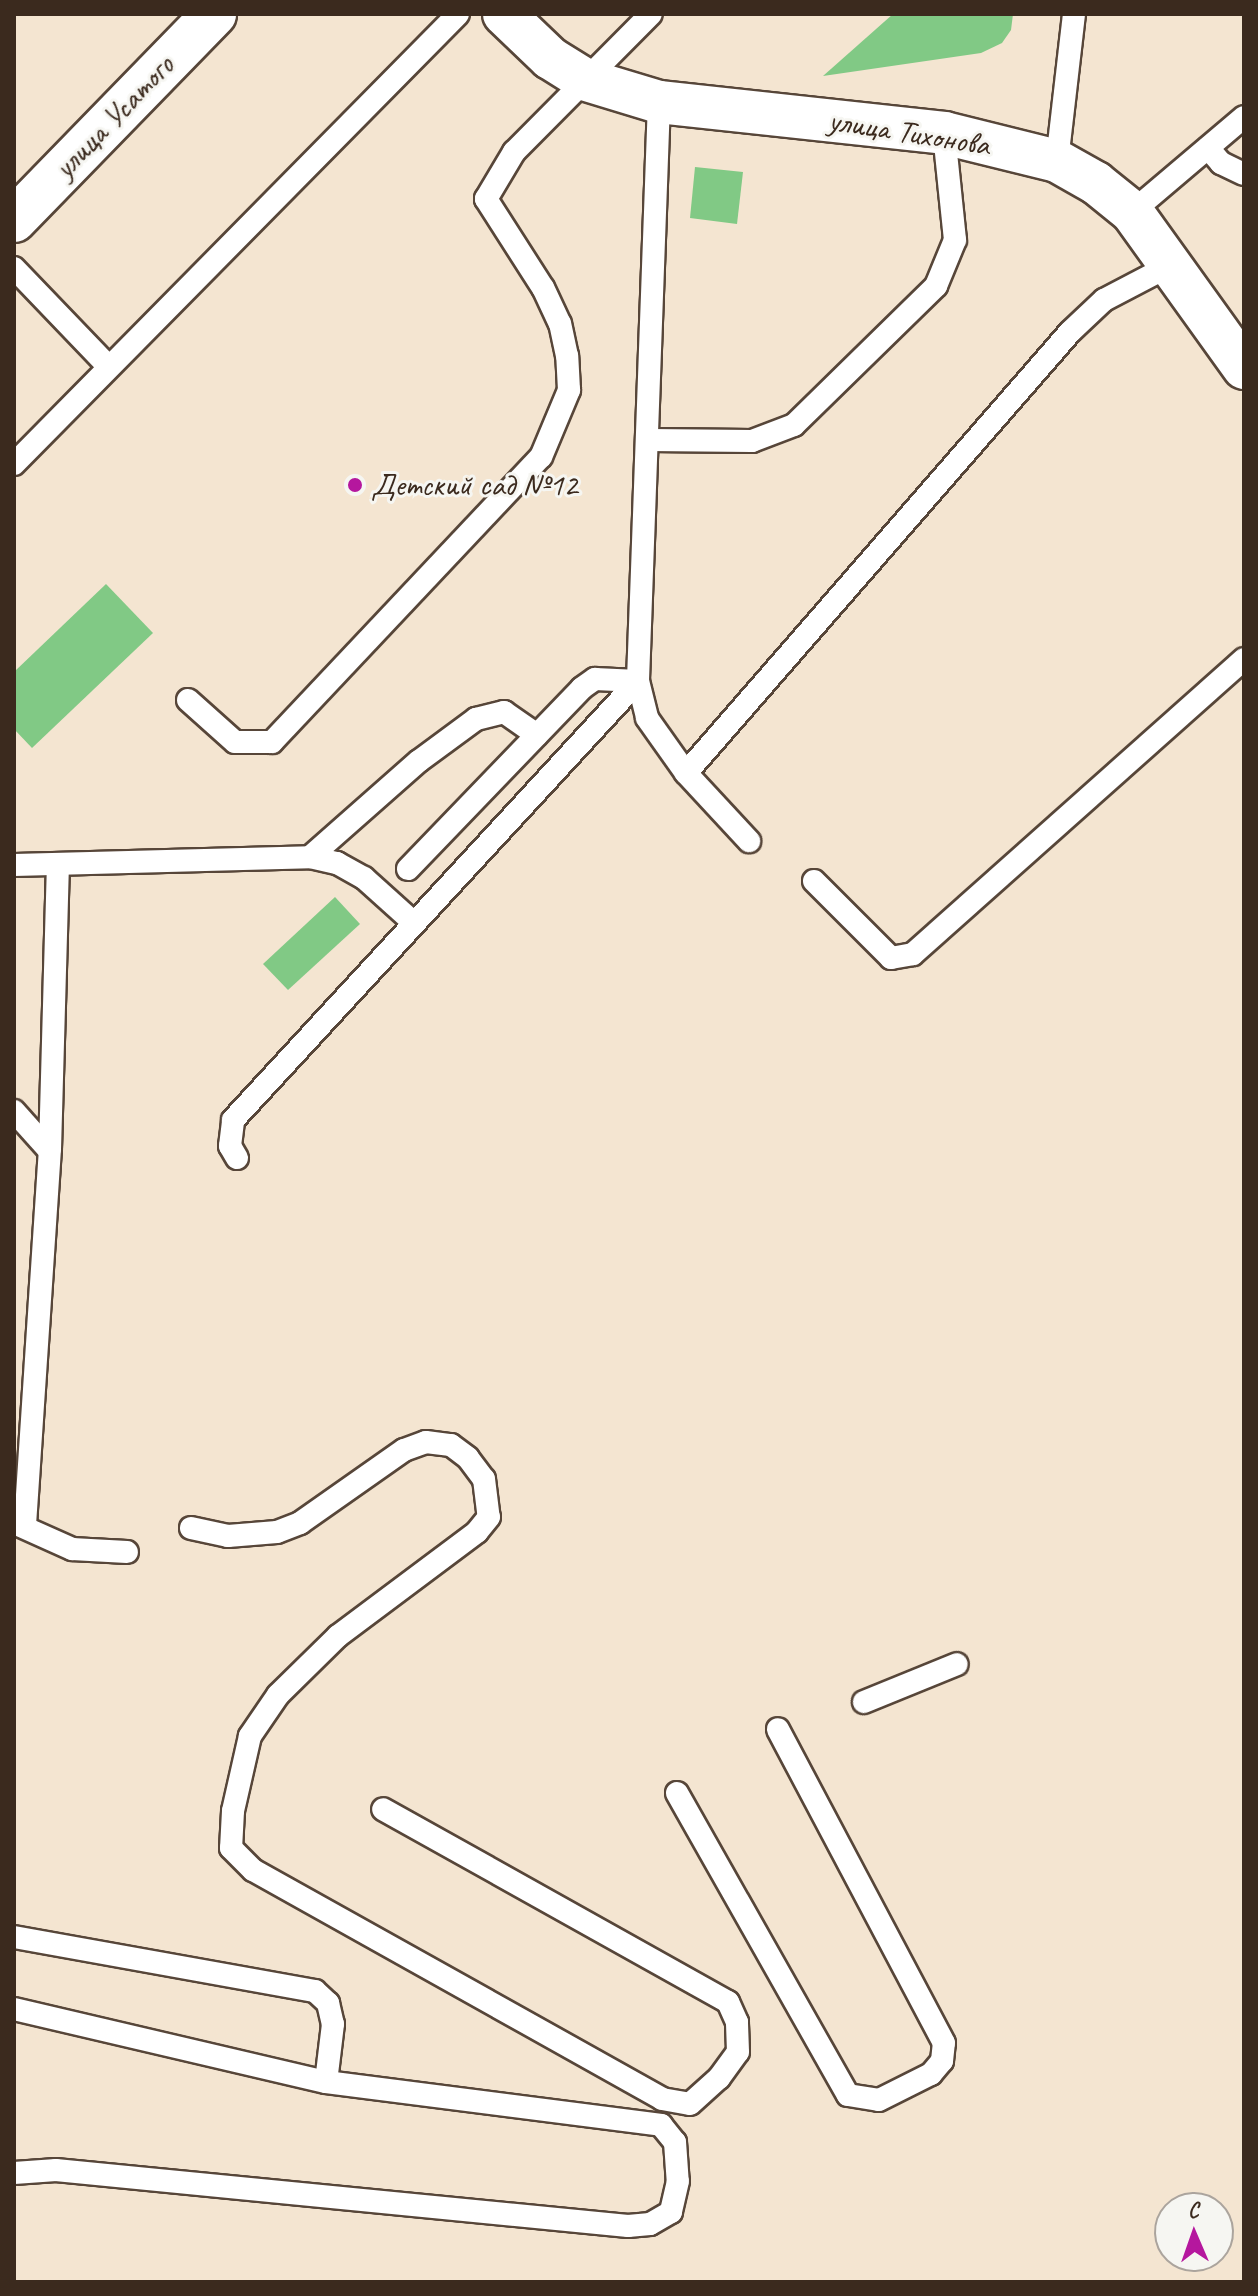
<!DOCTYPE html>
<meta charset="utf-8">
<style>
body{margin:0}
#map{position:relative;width:1258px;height:2296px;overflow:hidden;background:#f4e5d1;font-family:Caveat,sans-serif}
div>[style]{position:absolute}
.green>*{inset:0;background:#81c985}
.roads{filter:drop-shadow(2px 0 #574639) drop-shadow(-2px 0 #574639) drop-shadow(0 2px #574639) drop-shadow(0 -2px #574639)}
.service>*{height:22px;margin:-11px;padding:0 11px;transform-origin:11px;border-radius:11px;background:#fff}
.minor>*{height:42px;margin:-21px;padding:0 21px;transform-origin:21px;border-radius:21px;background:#fff}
.tertiary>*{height:44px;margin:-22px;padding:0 22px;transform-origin:22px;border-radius:22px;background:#fff}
.dots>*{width:22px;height:22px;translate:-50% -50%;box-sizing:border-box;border:4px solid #f6f6f2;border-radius:50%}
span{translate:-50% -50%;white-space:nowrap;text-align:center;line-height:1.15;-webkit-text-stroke:6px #f6f6f2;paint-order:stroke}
.street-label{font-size:32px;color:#3b2a1e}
.poi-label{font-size:32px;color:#3b2a1e}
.left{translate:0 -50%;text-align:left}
.frame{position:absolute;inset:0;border:16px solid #3b2a1e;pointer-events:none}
.north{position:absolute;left:1154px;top:2192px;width:80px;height:80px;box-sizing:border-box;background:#f6f6f2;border:2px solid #aba49d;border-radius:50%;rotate:358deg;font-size:22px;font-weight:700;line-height:32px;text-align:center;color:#3b2a1e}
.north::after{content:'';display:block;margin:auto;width:28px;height:36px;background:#b5179e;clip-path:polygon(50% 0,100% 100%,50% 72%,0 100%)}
</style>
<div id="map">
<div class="green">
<div style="clip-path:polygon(893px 14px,1013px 14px,1011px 30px,1002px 43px,981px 53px,823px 76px)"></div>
<div style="clip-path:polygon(695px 167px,743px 172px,737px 224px,690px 218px)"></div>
<div style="clip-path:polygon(106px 584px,153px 633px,32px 748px,14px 729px,14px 672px)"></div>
<div style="clip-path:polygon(335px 897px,360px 924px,288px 990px,263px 964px)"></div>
</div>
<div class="roads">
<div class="service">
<div style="left:659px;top:102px;width:579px;rotate:92.08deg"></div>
<div style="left:638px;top:681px;width:38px;rotate:76deg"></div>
<div style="left:647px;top:718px;width:67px;rotate:54.7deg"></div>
<div style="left:686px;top:773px;width:585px;rotate:-48.95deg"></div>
<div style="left:1070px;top:332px;width:47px;rotate:-43.3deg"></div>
<div style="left:1104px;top:300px;width:76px;rotate:-27.6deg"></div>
<div style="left:1208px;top:148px;width:20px;rotate:49deg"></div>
<div style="left:1221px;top:163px;width:25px;rotate:26deg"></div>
<div style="left:1057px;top:161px;width:148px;rotate:-83.4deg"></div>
<div style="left:1132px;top:212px;width:147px;rotate:-40.3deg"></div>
<div style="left:14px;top:268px;width:136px;rotate:46.2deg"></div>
<div style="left:649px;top:440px;width:103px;rotate:0.6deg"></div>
<div style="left:752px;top:441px;width:45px;rotate:-20.9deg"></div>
<div style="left:794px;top:425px;width:199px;rotate:-44.4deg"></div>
<div style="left:936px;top:286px;width:50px;rotate:-67.6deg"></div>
<div style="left:955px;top:240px;width:108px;rotate:-95.9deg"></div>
<div style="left:14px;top:464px;width:632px;rotate:-45.38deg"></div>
<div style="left:188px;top:700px;width:63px;rotate:41.8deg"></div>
<div style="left:235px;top:742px;width:37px"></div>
<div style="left:272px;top:742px;width:392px;rotate:-46.7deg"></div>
<div style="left:541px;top:457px;width:73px;rotate:-67.3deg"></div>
<div style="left:569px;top:390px;width:34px;rotate:-93deg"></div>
<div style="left:567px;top:356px;width:33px;rotate:-102deg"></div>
<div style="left:560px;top:324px;width:40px;rotate:-115deg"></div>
<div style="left:543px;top:288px;width:106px;rotate:-122.6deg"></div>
<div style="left:486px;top:199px;width:55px;rotate:-59.2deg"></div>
<div style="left:514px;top:152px;width:194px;rotate:-45.2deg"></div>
<div style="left:686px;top:773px;width:93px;rotate:47.2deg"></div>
<div style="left:310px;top:857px;width:145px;rotate:-41.4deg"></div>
<div style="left:419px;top:761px;width:71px;rotate:-36.4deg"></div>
<div style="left:476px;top:719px;width:29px;rotate:-14deg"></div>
<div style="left:504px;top:712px;width:40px;rotate:34.9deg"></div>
<div style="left:14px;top:865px;width:296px;rotate:-1.5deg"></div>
<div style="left:310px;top:857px;width:28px;rotate:13deg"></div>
<div style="left:337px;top:863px;width:31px;rotate:29deg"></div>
<div style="left:364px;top:878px;width:67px;rotate:42deg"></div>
<div style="left:408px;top:869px;width:251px;rotate:-46.1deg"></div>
<div style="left:582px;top:688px;width:16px;rotate:-35deg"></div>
<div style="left:595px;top:679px;width:43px;rotate:2.7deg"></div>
<div style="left:814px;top:881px;width:109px;rotate:45deg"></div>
<div style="left:891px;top:958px;width:22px;rotate:-10deg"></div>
<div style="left:913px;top:954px;width:443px;rotate:-41.7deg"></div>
<div style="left:14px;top:1111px;width:51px;rotate:48.2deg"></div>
<div style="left:237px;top:1158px;width:14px;rotate:-120deg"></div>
<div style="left:230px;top:1146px;width:26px;rotate:-83deg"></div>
<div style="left:233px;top:1120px;width:597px;rotate:-47.31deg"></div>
<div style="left:14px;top:1523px;width:64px;rotate:24.1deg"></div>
<div style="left:72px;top:1549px;width:55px;rotate:3.1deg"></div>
<div style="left:25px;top:1525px;width:377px;rotate:-86.2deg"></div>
<div style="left:50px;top:1149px;width:282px;rotate:-88.4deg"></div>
<div style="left:191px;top:1528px;width:38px;rotate:12deg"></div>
<div style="left:228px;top:1536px;width:49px;rotate:-4.7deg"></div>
<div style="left:277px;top:1532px;width:25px;rotate:-21deg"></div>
<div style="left:300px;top:1523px;width:127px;rotate:-35.1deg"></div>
<div style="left:404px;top:1450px;width:23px;rotate:-20deg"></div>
<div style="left:426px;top:1442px;width:25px;rotate:7deg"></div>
<div style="left:451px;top:1445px;width:21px;rotate:37deg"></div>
<div style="left:468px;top:1458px;width:26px;rotate:53deg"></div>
<div style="left:484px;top:1479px;width:38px;rotate:83deg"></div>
<div style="left:489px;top:1517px;width:19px;rotate:129deg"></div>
<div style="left:477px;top:1532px;width:174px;rotate:143.2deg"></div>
<div style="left:338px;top:1636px;width:84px;rotate:135.5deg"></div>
<div style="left:278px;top:1695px;width:50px;rotate:124.3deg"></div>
<div style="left:250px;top:1736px;width:77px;rotate:102.8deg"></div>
<div style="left:233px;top:1811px;width:37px;rotate:93deg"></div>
<div style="left:231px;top:1848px;width:31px;rotate:45deg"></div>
<div style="left:253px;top:1870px;width:469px;rotate:29.2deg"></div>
<div style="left:662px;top:2099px;width:28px;rotate:10deg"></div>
<div style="left:690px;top:2104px;width:39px;rotate:-42deg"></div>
<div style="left:719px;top:2078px;width:32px;rotate:-54deg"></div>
<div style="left:738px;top:2052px;width:30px;rotate:-92deg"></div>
<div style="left:737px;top:2022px;width:22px;rotate:-114deg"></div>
<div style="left:728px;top:2002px;width:395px;rotate:-150.8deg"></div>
<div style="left:864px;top:1702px;width:100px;rotate:-22.2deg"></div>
<div style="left:677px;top:1793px;width:347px;rotate:60.5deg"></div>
<div style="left:848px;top:2095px;width:31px;rotate:9deg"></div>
<div style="left:879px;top:2100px;width:58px;rotate:-26.6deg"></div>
<div style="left:931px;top:2074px;width:17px;rotate:-50deg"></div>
<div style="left:942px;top:2061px;width:18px;rotate:-84deg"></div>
<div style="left:944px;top:2043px;width:355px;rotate:-117.9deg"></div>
<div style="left:14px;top:1937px;width:306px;rotate:10.2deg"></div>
<div style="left:315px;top:1991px;width:18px;rotate:43deg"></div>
<div style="left:328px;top:2003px;width:22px;rotate:77deg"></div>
<div style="left:333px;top:2024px;width:58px;rotate:96.9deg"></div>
<div style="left:14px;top:2009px;width:320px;rotate:13.2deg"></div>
<div style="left:326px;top:2082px;width:338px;rotate:7.3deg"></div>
<div style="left:661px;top:2125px;width:22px;rotate:51deg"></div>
<div style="left:675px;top:2142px;width:39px;rotate:86deg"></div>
<div style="left:678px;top:2181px;width:32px;rotate:103deg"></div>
<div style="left:671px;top:2212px;width:24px;rotate:150deg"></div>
<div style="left:650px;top:2224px;width:22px;rotate:175deg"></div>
<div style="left:628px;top:2226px;width:575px;rotate:-174.41deg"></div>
<div style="left:56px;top:2170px;width:42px;rotate:175.9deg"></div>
</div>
<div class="minor">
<div style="left:504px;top:14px;width:64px;rotate:43.7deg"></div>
<div style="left:550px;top:58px;width:39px;rotate:32deg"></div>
<div style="left:583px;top:79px;width:79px;rotate:16.8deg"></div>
<div style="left:659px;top:102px;width:287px;rotate:6.2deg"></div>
<div style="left:944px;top:133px;width:116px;rotate:13.9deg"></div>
<div style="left:1057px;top:161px;width:45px;rotate:29.4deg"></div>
<div style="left:1096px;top:183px;width:46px;rotate:38.9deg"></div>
<div style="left:1132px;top:212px;width:192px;rotate:54.3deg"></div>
</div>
<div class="tertiary">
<div style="left:14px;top:220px;width:287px;rotate:-45.8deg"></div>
</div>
</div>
<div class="dots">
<div style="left:355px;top:485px;background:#b5179e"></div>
</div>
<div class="street-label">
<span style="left:114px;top:117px;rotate:-46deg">улица Усатого</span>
<span style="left:909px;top:133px;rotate:9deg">улица Тихонова</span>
</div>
<div class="poi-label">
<span class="left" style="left:371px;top:485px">Детский сад №12</span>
</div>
<div class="frame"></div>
<div class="north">С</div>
</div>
